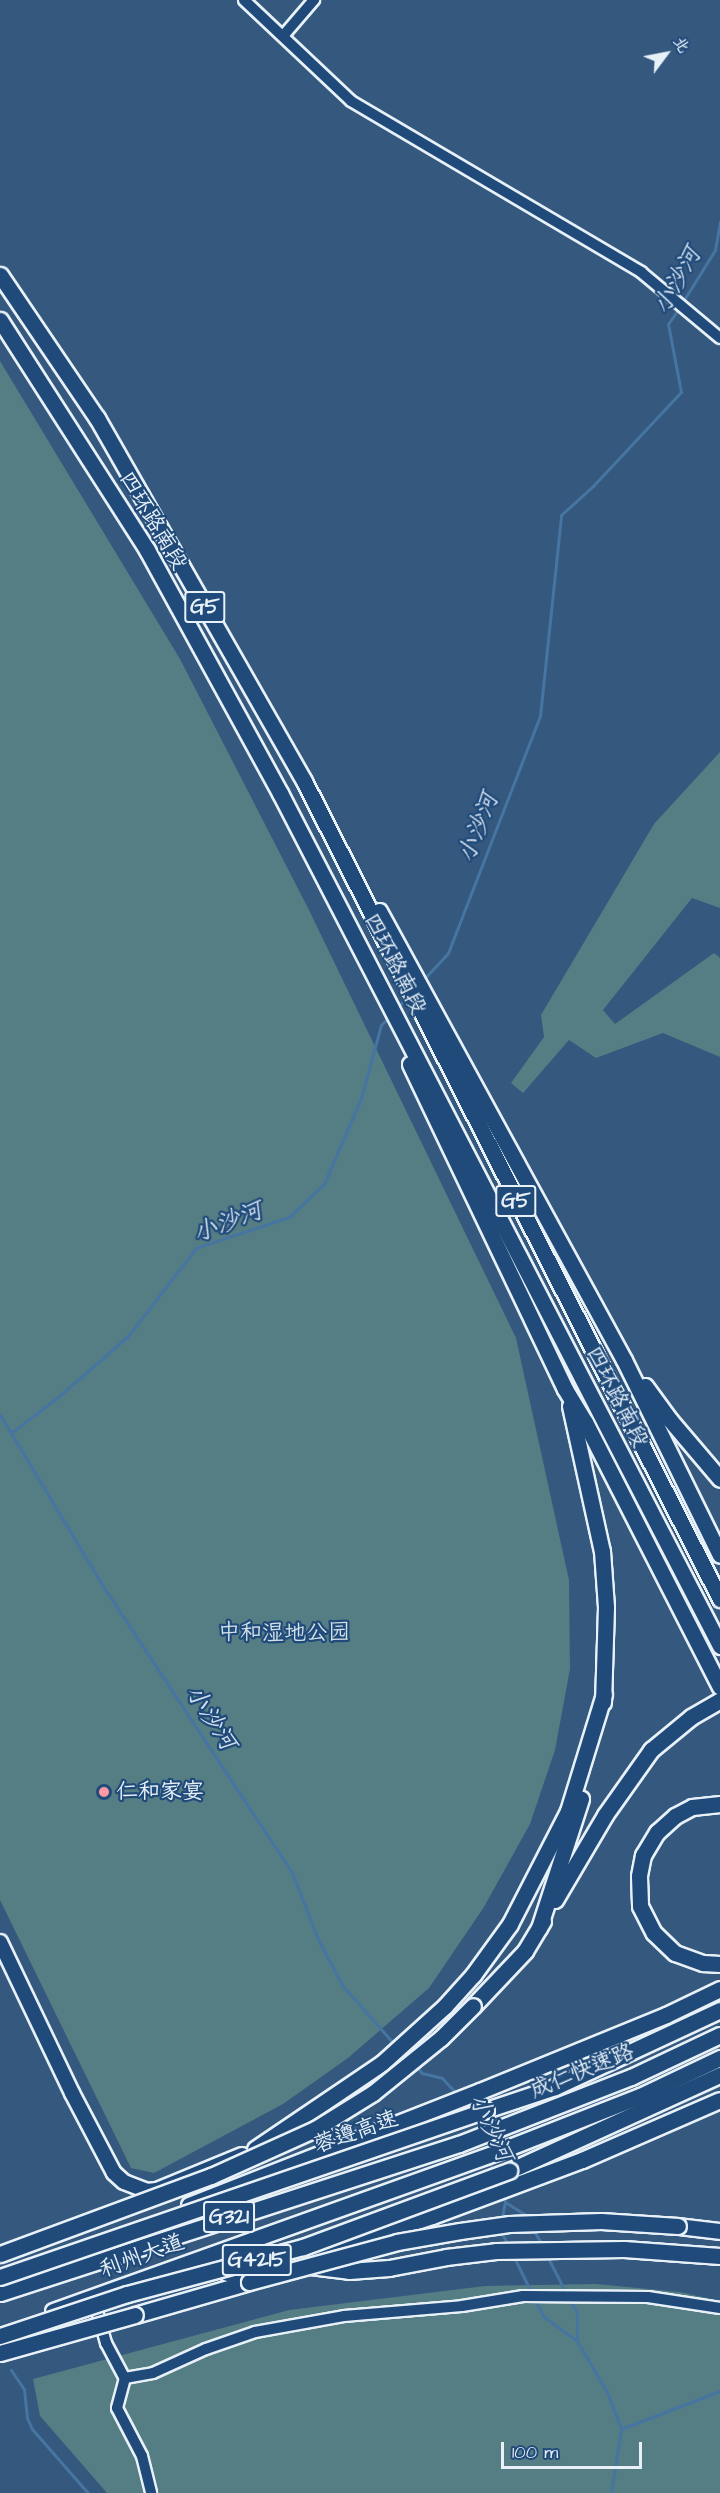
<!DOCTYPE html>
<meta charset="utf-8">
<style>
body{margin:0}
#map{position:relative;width:720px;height:2493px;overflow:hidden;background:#34587e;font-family:"Architects Daughter","LXGW WenKai TC",sans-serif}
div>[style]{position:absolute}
.green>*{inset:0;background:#557d84}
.stream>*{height:3px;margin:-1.5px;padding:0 1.5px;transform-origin:1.5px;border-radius:1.5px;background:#4675a2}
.roads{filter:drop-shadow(2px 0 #e8f1f8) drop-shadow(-2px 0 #e8f1f8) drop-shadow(0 2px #e8f1f8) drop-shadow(0 -2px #e8f1f8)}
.minor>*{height:10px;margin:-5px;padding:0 5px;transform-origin:5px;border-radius:5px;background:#1f4a7a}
.major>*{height:14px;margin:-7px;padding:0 7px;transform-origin:7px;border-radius:7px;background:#1f4a7a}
.highway>*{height:15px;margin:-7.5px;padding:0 7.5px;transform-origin:7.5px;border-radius:7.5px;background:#1f4a7a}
.bridges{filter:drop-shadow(2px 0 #e8f1f8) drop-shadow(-2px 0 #e8f1f8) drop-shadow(0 2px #e8f1f8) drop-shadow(0 -2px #e8f1f8)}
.highway-bridge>*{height:15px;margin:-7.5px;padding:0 7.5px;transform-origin:7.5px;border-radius:7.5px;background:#1f4a7a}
.dots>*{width:16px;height:16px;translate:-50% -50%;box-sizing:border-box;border:3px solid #1f4a7a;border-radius:50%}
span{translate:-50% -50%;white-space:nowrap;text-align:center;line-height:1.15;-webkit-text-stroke:4.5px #1f4a7a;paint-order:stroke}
.shield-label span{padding:2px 4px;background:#1f4a7a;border:2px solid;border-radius:4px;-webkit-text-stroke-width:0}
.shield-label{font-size:21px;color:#e8f1f8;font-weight:700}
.street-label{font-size:22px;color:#e8f1f8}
.park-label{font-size:22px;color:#d2e0e7}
.poi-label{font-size:22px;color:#e8f1f8}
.left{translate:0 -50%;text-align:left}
.water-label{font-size:24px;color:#d0deeb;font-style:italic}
.north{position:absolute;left:636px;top:24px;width:60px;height:60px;-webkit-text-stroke:4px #1f4a7a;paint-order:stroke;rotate:58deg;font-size:16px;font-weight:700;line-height:24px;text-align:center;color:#e8f1f8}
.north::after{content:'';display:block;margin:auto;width:21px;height:27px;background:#e8f1f8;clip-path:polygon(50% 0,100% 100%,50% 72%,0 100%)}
.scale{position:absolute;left:501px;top:2442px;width:141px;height:27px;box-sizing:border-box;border:3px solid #e8f1f8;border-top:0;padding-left:8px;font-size:18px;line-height:21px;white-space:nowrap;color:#e8f1f8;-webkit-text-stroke:4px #1f4a7a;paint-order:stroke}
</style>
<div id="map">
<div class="green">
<div style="clip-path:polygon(0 361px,180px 659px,308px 908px,516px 1338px,569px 1580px,570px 1669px,555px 1750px,530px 1824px,484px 1907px,429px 1988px,348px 2058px,283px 2104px,154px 2173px,131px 2168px,0 1900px)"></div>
<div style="clip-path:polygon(720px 752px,720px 908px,692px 898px,603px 1010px,615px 1024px,714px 953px,720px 958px,720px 1057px,663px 1033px,596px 1058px,569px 1040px,523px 1093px,511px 1083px,544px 1037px,541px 1015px,654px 824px)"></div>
<div style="clip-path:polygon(596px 2284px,680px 2292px,720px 2301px,720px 2493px,107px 2493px,40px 2416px,33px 2379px,289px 2310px,485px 2286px)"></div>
</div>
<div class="stream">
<div style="left:682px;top:303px;width:62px;rotate:-58.1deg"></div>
<div style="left:715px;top:250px;width:29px;rotate:-80deg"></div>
<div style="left:422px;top:981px;width:38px;rotate:-47deg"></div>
<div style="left:448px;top:953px;width:254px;rotate:-68.8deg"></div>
<div style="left:540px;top:716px;width:202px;rotate:-84deg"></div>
<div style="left:561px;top:515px;width:43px;rotate:-42.2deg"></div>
<div style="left:593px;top:486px;width:129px;rotate:-46.9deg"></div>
<div style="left:681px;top:392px;width:69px;rotate:-100.8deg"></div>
<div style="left:668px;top:324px;width:19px;rotate:-55deg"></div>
<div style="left:397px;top:1008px;width:15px;rotate:-48deg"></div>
<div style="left:389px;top:1017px;width:11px;rotate:135deg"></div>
<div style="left:381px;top:1025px;width:76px;rotate:105.3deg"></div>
<div style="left:361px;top:1098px;width:94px;rotate:113.3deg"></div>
<div style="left:324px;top:1184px;width:48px;rotate:136.7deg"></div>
<div style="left:289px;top:1217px;width:98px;rotate:161.6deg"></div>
<div style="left:196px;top:1248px;width:111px;rotate:127.7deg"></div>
<div style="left:128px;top:1336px;width:93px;rotate:138.9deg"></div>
<div style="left:58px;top:1397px;width:59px;rotate:142.5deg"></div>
<div style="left:11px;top:1433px;width:175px;rotate:59deg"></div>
<div style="left:101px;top:1583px;width:347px;rotate:56.6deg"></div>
<div style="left:292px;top:1873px;width:71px;rotate:68.5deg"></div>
<div style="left:318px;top:1939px;width:52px;rotate:62.4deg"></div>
<div style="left:342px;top:1985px;width:81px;rotate:48.5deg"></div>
<div style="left:0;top:1415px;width:21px;rotate:59deg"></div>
<div style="left:415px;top:2066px;width:10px;rotate:45deg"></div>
<div style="left:422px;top:2073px;width:21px;rotate:14deg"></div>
<div style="left:442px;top:2078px;width:23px;rotate:47deg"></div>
<div style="left:488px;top:2160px;width:14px;rotate:65deg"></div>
<div style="left:505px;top:2202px;width:25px;rotate:32deg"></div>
<div style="left:526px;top:2215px;width:4px;rotate:63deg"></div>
<div style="left:501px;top:2221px;width:19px;rotate:-78deg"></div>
<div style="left:505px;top:2202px;width:6px;rotate:-108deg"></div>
<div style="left:532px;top:2227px;width:21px;rotate:61deg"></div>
<div style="left:501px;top:2231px;width:17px;rotate:65deg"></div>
<div style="left:546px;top:2254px;width:44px;rotate:62.9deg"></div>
<div style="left:513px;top:2255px;width:41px;rotate:64.1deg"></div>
<div style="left:534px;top:2298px;width:20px;rotate:63deg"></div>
<div style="left:543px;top:2316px;width:42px;rotate:36.3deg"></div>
<div style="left:577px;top:2341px;width:59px;rotate:59.5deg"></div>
<div style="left:607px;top:2392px;width:40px;rotate:69deg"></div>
<div style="left:621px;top:2429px;width:65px;rotate:98.9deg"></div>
<div style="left:569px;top:2299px;width:16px;rotate:60deg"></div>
<div style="left:577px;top:2313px;width:28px;rotate:90deg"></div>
<div style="left:11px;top:2370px;width:23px;rotate:56deg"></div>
<div style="left:24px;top:2389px;width:29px;rotate:84deg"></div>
<div style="left:27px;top:2418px;width:12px;rotate:66deg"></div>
<div style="left:32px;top:2429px;width:85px;rotate:48.8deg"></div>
<div style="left:621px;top:2429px;width:106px;rotate:-21deg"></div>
</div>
<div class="roads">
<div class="minor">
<div style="left:244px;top:0;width:147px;rotate:43.3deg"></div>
<div style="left:351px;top:101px;width:337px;rotate:30.5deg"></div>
<div style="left:641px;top:272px;width:103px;rotate:39.9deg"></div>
<div style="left:283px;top:36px;width:48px;rotate:-49.3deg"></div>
<div style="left:94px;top:2300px;width:45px;rotate:74.4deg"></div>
<div style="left:106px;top:2343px;width:40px;rotate:62deg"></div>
<div style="left:125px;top:2378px;width:31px;rotate:105deg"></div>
<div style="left:117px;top:2408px;width:54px;rotate:62.5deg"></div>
<div style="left:142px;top:2456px;width:38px;rotate:76deg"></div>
<div style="left:125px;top:2378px;width:28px;rotate:-10deg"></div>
<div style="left:153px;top:2373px;width:58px;rotate:-24.4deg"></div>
<div style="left:206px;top:2349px;width:52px;rotate:-19.1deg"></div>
<div style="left:255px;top:2332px;width:90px;rotate:-10.2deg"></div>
<div style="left:344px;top:2316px;width:118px;rotate:-4.8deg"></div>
<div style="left:462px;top:2306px;width:62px;rotate:-9.3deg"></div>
<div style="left:523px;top:2296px;width:125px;rotate:0.5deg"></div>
<div style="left:648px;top:2297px;width:73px;rotate:8.7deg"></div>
</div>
<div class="major">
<div style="left:0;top:1942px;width:167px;rotate:64.5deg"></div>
<div style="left:72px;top:2093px;width:90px;rotate:62.3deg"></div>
<div style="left:114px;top:2173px;width:13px;rotate:42deg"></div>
<div style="left:124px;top:2182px;width:25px;rotate:21deg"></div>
<div style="left:147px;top:2191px;width:10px;rotate:-6deg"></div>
<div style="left:157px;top:2190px;width:92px;rotate:-22.4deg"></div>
</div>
<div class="highway">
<div style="left:0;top:275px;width:173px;rotate:55.9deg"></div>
<div style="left:97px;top:418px;width:418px;rotate:60.3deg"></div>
<div style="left:304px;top:781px;width:918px;rotate:63.04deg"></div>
<div style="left:0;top:320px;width:273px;rotate:57.4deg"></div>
<div style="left:147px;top:550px;width:277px;rotate:61.3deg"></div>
<div style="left:280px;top:793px;width:960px;rotate:62.71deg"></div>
<div style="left:379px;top:911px;width:511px;rotate:61.38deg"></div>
<div style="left:624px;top:1360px;width:217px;rotate:63.8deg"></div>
<div style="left:410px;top:1064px;width:360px;rotate:64.5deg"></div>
<div style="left:565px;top:1389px;width:39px;rotate:59deg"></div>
<div style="left:585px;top:1422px;width:297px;rotate:63deg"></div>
<div style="left:645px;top:1386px;width:42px;rotate:53.7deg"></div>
<div style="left:670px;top:1420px;width:77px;rotate:49.7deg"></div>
<div style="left:570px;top:1406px;width:148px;rotate:77.6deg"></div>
<div style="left:602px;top:1551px;width:56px;rotate:85.9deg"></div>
<div style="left:606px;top:1607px;width:95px;rotate:91.8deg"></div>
<div style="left:720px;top:1804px;width:28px;rotate:174deg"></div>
<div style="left:692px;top:1807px;width:19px;rotate:152deg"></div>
<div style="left:675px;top:1816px;width:24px;rotate:138deg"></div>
<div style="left:657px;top:1832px;width:27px;rotate:121deg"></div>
<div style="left:643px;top:1855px;width:21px;rotate:101deg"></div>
<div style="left:639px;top:1876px;width:30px;rotate:88deg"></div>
<div style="left:640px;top:1906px;width:30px;rotate:63deg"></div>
<div style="left:654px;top:1933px;width:29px;rotate:44deg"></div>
<div style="left:675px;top:1953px;width:30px;rotate:20deg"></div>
<div style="left:703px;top:1963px;width:17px;rotate:3deg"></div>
<div style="left:555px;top:1900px;width:99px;rotate:-59.5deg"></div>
<div style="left:605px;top:1815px;width:80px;rotate:-54.7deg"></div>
<div style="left:651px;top:1750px;width:52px;rotate:-39.5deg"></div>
<div style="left:691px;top:1717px;width:34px;rotate:-30deg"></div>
<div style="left:539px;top:1928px;width:136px;rotate:-72deg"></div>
<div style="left:473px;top:2006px;width:76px;rotate:-46.6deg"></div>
<div style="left:525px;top:1951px;width:35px;rotate:-59deg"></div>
<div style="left:486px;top:2110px;width:73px;rotate:-18.4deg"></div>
<div style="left:555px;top:2087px;width:182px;rotate:-25deg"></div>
<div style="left:255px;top:2149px;width:153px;rotate:-34.1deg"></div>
<div style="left:382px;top:2063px;width:85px;rotate:-42.1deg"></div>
<div style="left:445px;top:2006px;width:42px;rotate:-47.9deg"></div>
<div style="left:473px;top:1975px;width:63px;rotate:-54deg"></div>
<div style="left:510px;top:1924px;width:127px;rotate:-62.8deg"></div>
<div style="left:568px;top:1811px;width:122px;rotate:-72.9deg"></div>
<div style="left:509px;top:2171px;width:232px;rotate:-24.5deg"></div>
<div style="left:189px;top:2205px;width:313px;rotate:-21.4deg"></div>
<div style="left:480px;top:2091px;width:201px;rotate:-22.2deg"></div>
<div style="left:666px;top:2015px;width:60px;rotate:-25.7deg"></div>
<div style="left:678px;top:2226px;width:42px;rotate:6.8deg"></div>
<div style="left:310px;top:2266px;width:39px;rotate:7deg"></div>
<div style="left:349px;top:2271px;width:40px;rotate:-4.3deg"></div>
<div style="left:389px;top:2268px;width:58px;rotate:-10.9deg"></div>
<div style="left:446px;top:2257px;width:50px;rotate:-6.8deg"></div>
<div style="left:496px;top:2251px;width:128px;rotate:-0.9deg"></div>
<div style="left:624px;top:2249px;width:96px;rotate:4.2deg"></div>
<div style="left:227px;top:2273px;width:63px;rotate:-8.3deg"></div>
<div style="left:289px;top:2264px;width:151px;rotate:-18.6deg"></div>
<div style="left:432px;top:2216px;width:160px;rotate:-20.5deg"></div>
<div style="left:582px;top:2160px;width:150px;rotate:-23.5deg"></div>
<div style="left:0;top:2293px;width:483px;rotate:-18deg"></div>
<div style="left:459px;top:2144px;width:185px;rotate:-21.3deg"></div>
<div style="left:631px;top:2077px;width:98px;rotate:-25.3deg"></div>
<div style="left:53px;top:2311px;width:477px;rotate:-19.7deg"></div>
<div style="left:502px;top:2150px;width:148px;rotate:-21.4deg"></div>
<div style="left:640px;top:2096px;width:89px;rotate:-25.4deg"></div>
<div style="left:135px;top:2315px;width:119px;rotate:-16.1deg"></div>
</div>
</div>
<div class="bridges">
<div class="highway-bridge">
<div style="left:0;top:2254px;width:225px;rotate:-20.3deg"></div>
<div style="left:211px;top:2176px;width:114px;rotate:-24.3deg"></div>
<div style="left:315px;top:2129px;width:68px;rotate:-31.8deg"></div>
<div style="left:373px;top:2093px;width:87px;rotate:-39deg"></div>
<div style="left:441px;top:2038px;width:45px;rotate:-45deg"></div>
<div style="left:0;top:2277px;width:514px;rotate:-18.96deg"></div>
<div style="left:249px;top:2282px;width:153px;rotate:-15.1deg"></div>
<div style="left:397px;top:2242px;width:64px;rotate:-9.9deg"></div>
<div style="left:460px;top:2231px;width:49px;rotate:-8.1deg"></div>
<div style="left:509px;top:2224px;width:92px;rotate:-1.9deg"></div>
<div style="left:601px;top:2221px;width:77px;rotate:3.7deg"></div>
<div style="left:0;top:2336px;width:134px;rotate:-18.3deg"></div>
<div style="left:127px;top:2294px;width:182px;rotate:-15deg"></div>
<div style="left:303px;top:2247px;width:220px;rotate:-20.3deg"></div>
<div style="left:0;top:2353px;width:140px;rotate:-15.7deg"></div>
</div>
</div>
<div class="dots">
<div style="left:104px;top:1792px;background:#ff9aa2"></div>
</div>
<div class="shield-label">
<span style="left:205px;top:607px">G5</span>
<span style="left:516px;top:1201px">G5</span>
<span style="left:229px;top:2217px">G321</span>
<span style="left:257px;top:2260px">G4215</span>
</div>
<div class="street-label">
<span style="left:153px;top:521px;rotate:59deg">四环路南段</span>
<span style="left:395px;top:964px;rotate:63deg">四环路南段</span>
<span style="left:617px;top:1397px;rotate:63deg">四环路南段</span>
<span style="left:582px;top:2071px;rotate:-22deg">成仁快速路</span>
<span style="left:356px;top:2132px;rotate:-19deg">蓉遵高速</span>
<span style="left:142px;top:2256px;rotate:-20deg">利州大道</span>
</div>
<div class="park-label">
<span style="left:284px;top:1633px">中和湿地公园</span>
</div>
<div class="poi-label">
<span class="left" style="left:116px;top:1792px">仁和家宴</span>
</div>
<div class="water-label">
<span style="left:678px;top:281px;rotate:-61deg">小沙河</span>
<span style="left:479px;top:828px;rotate:-69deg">小沙河</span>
<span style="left:228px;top:1223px;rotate:-21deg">小沙河</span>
<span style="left:210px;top:1718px;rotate:57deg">小沙河</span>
<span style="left:490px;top:2128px;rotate:65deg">小沙河</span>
</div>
<div class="north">北</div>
<div class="scale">100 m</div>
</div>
